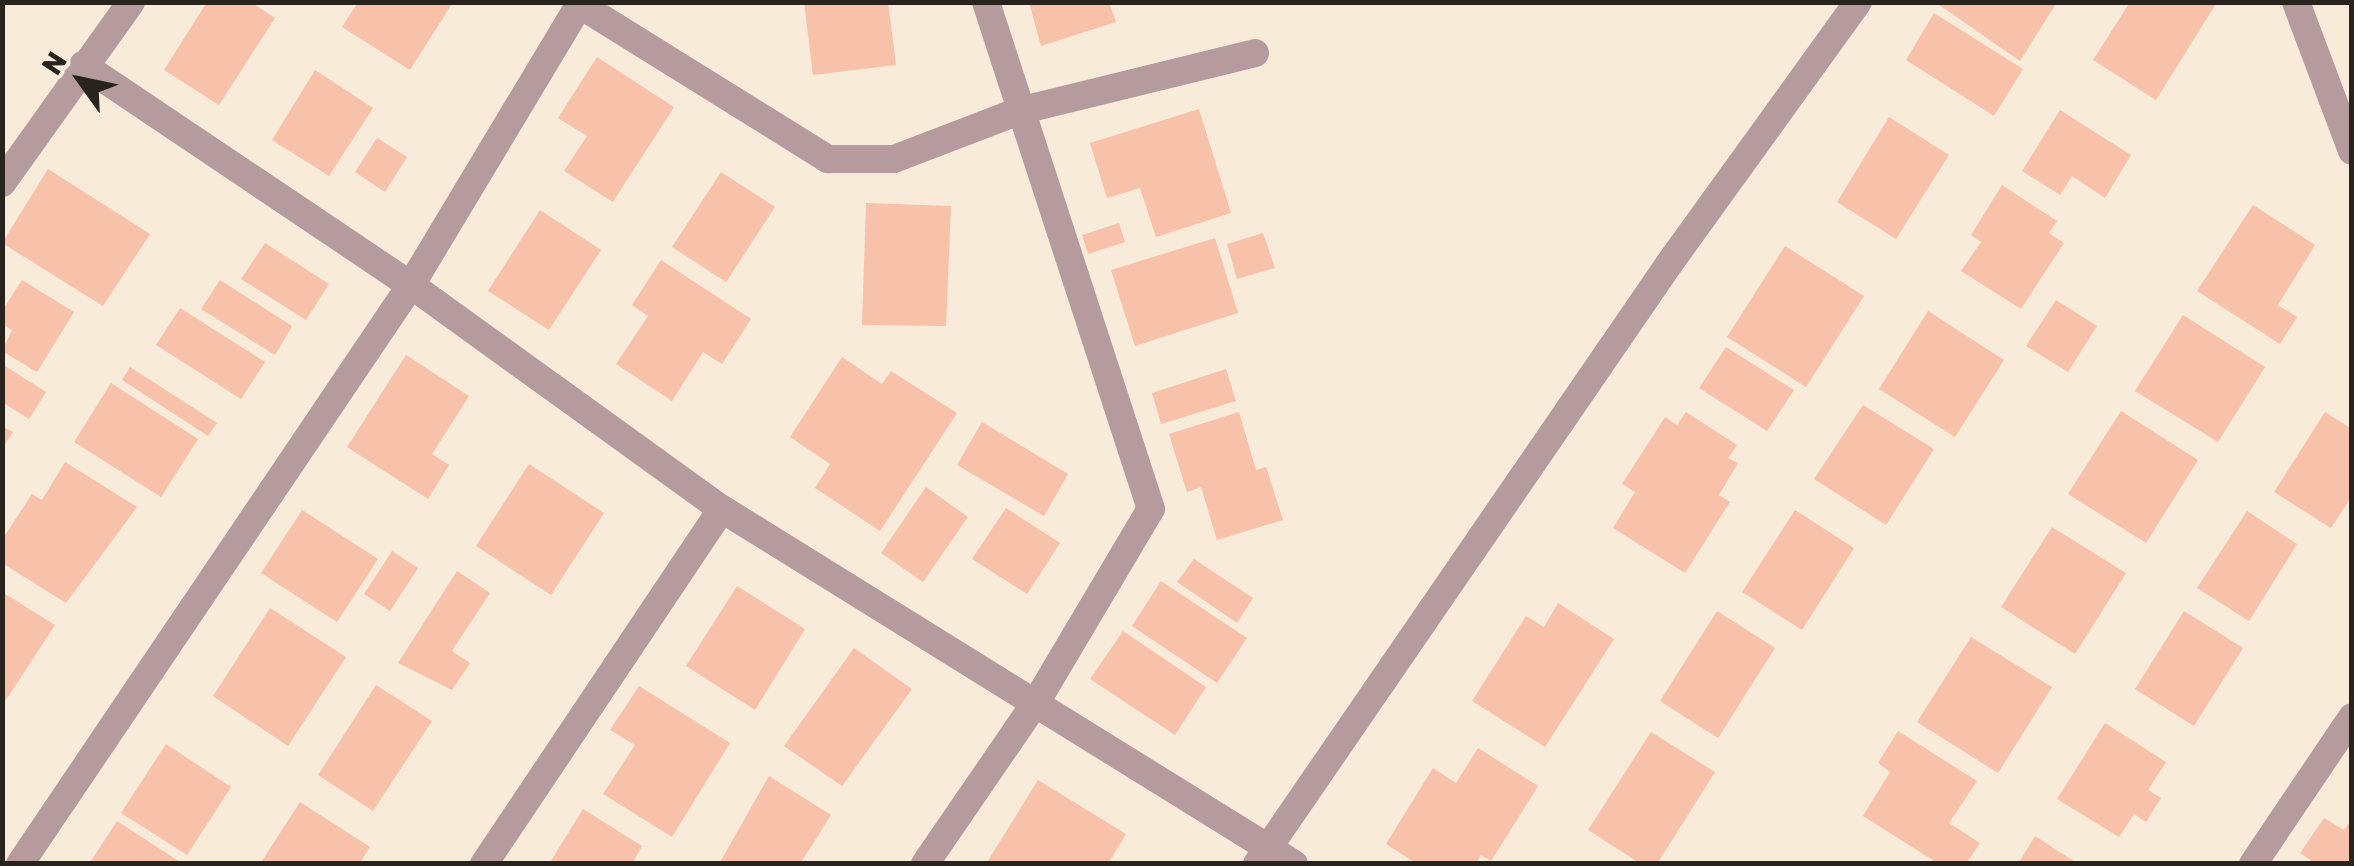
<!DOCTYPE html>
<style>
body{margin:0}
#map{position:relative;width:2354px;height:866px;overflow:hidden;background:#f9ebd9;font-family:Rubik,sans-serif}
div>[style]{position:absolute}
.building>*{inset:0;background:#f7c1aa}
.minor>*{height:28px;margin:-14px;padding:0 14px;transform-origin:14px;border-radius:14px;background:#b59b9e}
.tertiary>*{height:28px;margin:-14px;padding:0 14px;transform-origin:14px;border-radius:14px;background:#b59b9e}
span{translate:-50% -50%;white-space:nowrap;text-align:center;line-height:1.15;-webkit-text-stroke:8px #f9ebd9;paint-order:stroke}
.frame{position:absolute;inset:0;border:5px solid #28231c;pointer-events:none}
.north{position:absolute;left:30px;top:30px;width:100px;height:100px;-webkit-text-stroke:8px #f9ebd9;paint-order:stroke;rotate:303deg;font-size:28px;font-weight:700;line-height:40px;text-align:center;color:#28231c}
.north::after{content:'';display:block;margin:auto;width:35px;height:45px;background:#28231c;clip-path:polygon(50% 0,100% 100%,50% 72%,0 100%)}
</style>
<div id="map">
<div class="building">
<div style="clip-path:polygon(207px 2px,251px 2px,275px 18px,219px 105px,164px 70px)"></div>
<div style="clip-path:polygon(358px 2px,453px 2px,410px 70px,342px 27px)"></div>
<div style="clip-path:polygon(804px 2px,888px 2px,896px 65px,813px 75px)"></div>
<div style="clip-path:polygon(1029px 2px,1109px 2px,1116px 22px,1041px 46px)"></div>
<div style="clip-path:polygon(1935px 2px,2057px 2px,2020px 61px)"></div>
<div style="clip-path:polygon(2130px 2px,2217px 2px,2156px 100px,2093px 60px)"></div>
<div style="clip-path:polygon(1934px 13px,2023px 69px,1994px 116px,1906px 60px)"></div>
<div style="clip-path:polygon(597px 57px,674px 107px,613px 202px,564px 171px,587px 136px,558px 118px)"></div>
<div style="clip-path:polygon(315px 70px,373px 108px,329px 176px,272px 140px)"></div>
<div style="clip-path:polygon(1199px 109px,1231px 213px,1156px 237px,1140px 188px,1107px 198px,1090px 143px)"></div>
<div style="clip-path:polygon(2060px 110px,2131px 155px,2105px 198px,2072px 176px,2060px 195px,2022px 171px)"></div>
<div style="clip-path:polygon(1889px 117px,1949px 155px,1896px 239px,1837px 202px)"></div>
<div style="clip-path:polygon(377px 138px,407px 157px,385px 192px,355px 172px)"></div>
<div style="clip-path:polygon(48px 169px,150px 234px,103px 306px,2px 243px)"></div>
<div style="clip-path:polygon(721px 172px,775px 207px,726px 282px,672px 247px)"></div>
<div style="clip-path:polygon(2002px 185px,2057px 221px,2049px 233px,2064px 243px,2021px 309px,1961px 271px,1981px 242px,1971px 235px)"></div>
<div style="clip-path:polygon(866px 203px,951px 206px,946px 326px,862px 325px)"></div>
<div style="clip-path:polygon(2253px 205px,2315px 245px,2278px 305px,2297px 317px,2280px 344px,2197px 291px)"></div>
<div style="clip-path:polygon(540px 210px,601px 250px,549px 330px,488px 291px)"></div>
<div style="clip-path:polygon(1119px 223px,1125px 242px,1088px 254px,1082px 235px)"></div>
<div style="clip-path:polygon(1263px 233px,1275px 268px,1237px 279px,1227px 244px)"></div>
<div style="clip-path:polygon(1215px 238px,1238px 313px,1135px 346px,1111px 270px)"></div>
<div style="clip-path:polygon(265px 243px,329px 284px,306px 320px,241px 279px)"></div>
<div style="clip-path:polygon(1785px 246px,1864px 296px,1806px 387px,1727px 337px)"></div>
<div style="clip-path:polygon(661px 260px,751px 319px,722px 364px,703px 352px,672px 401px,616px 364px,648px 316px,632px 305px)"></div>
<div style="clip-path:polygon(22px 280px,74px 312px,37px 372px,2px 351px,12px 330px,2px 324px,2px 311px)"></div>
<div style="clip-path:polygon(220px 280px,292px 326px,275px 355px,201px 309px)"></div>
<div style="clip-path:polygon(2056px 300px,2097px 326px,2068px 372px,2026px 346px)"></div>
<div style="clip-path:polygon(180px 308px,265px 362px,241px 399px,156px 345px)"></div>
<div style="clip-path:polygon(1928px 311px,2004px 360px,1955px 437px,1879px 389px)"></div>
<div style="clip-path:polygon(2183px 315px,2265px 367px,2218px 442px,2135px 391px)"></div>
<div style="clip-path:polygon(1726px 347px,1794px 390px,1767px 431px,1699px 388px)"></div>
<div style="clip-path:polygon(406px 355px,469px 396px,432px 454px,449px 465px,428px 499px,347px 447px)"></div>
<div style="clip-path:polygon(842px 357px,882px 384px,891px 371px,957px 413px,880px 531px,815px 488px,830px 464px,790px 437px)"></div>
<div style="clip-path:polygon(2px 364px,46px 392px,29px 419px,2px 402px)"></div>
<div style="clip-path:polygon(130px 367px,217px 423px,208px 436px,122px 380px)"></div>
<div style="clip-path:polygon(1226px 369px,1236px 401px,1161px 424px,1152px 393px)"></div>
<div style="clip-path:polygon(111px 383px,198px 439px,161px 497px,74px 442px)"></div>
<div style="clip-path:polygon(1863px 405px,1934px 449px,1886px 525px,1814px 479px)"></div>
<div style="clip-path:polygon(2121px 411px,2198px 460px,2146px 543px,2068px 494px)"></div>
<div style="clip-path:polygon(1239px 412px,1256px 470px,1266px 467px,1283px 520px,1217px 540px,1201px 487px,1187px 492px,1169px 434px)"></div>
<div style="clip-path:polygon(1686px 412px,1737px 445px,1728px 458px,1738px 463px,1719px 495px,1730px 502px,1685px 573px,1613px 528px,1635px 492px,1622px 484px,1665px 417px,1677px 425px)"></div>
<div style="clip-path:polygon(2325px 412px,2352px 429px,2352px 496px,2331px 528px,2274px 492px)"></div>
<div style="clip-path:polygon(982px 422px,1068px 474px,1044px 516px,957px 465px)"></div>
<div style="clip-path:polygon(2px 426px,13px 432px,2px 449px)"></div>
<div style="clip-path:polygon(65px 462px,137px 507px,66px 603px,2px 563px,2px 540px,32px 494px,42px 500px)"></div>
<div style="clip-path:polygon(529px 464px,604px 513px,551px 595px,476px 546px)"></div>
<div style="clip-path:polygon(926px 487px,968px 517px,923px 582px,881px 553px)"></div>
<div style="clip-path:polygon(1006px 508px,1060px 543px,1027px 594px,972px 559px)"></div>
<div style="clip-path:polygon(302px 510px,378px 559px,337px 622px,261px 573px)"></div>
<div style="clip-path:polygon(1795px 510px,1854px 548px,1802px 630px,1742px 592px)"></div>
<div style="clip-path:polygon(2247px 511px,2297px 544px,2249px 621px,2197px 588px)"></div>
<div style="clip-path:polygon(2052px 527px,2126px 573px,2075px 654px,2001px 607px)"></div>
<div style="clip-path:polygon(392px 551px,418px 568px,390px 611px,364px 594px)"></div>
<div style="clip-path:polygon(1194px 559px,1253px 598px,1237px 623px,1177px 582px)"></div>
<div style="clip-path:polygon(457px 571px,490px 593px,452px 651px,470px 663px,452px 690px,398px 663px)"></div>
<div style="clip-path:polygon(1161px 581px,1247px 638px,1217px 683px,1132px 626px)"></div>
<div style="clip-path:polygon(737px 586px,805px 629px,755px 710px,686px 666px)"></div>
<div style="clip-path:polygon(2px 592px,55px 625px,2px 706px)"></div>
<div style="clip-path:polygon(1558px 603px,1614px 639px,1545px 747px,1472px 701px,1526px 616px,1544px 627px)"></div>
<div style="clip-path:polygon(270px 608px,346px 657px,288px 746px,213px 696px)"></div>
<div style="clip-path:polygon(1717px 611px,1775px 648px,1718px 738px,1660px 701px)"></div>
<div style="clip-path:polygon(2184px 611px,2243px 648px,2194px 726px,2135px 689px)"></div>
<div style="clip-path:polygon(1123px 631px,1206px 687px,1175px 735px,1090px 679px)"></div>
<div style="clip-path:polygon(1971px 637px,2052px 687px,1998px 773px,1917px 722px)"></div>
<div style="clip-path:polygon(854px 648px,912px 689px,842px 786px,784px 746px)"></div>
<div style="clip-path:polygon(376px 685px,432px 721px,373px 811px,318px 775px)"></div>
<div style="clip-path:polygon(639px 686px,730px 743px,672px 837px,603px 794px,635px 745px,610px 730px)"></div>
<div style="clip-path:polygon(2105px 723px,2166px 762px,2148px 790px,2161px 798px,2146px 822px,2134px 814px,2119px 837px,2057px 799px)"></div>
<div style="clip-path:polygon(1898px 731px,1977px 781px,1949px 823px,1980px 843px,1966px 864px,1939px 864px,1863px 816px,1890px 772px,1878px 763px)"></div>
<div style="clip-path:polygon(1651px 732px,1715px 772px,1657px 864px,1641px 864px,1588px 830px)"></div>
<div style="clip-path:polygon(166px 744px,231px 787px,187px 855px,121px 813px)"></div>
<div style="clip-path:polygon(1478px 748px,1538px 786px,1491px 861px,1481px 855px,1476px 864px,1417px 864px,1386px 844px,1433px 768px,1456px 783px)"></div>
<div style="clip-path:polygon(769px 776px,831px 815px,800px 864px,719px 864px)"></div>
<div style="clip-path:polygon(1038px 780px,1126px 834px,1108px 864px,986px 864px)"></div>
<div style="clip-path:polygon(300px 802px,370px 847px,359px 864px,260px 864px)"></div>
<div style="clip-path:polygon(583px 809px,642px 846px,632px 864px,549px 864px)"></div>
<div style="clip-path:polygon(2324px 818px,2344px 830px,2352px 819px,2352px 864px,2316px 864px,2300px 853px)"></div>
<div style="clip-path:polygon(117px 821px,183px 864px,89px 864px)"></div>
<div style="clip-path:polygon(2035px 836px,2078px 864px,2018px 864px)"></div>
</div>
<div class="minor">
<div style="left:2296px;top:2px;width:159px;rotate:69.4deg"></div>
<div style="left:582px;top:6px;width:290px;rotate:31.9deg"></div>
<div style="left:828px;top:159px;width:66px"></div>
<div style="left:894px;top:159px;width:134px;rotate:-21deg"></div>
<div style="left:1019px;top:111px;width:243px;rotate:-13.8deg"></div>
<div style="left:83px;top:65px;width:395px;rotate:33.9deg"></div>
<div style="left:411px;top:285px;width:383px;rotate:35.8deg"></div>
<div style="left:722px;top:509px;width:673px;rotate:31.82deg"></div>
<div style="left:2px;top:183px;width:222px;rotate:-54.5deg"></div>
<div style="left:20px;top:864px;width:699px;rotate:-55.97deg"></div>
<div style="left:411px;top:285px;width:330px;rotate:-59deg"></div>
<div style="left:484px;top:864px;width:427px;rotate:-56.2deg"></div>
<div style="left:925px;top:864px;width:200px;rotate:-55.6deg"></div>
<div style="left:1038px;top:699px;width:221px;rotate:-59.3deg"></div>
<div style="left:1151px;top:509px;width:533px;rotate:-108.03deg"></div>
<div style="left:2253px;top:864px;width:177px;rotate:-56deg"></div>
</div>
<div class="tertiary">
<div style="left:1257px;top:864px;width:728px;rotate:-55.52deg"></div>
<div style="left:1669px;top:264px;width:323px;rotate:-54.2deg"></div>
</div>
<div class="frame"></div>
<div class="north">N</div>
</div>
